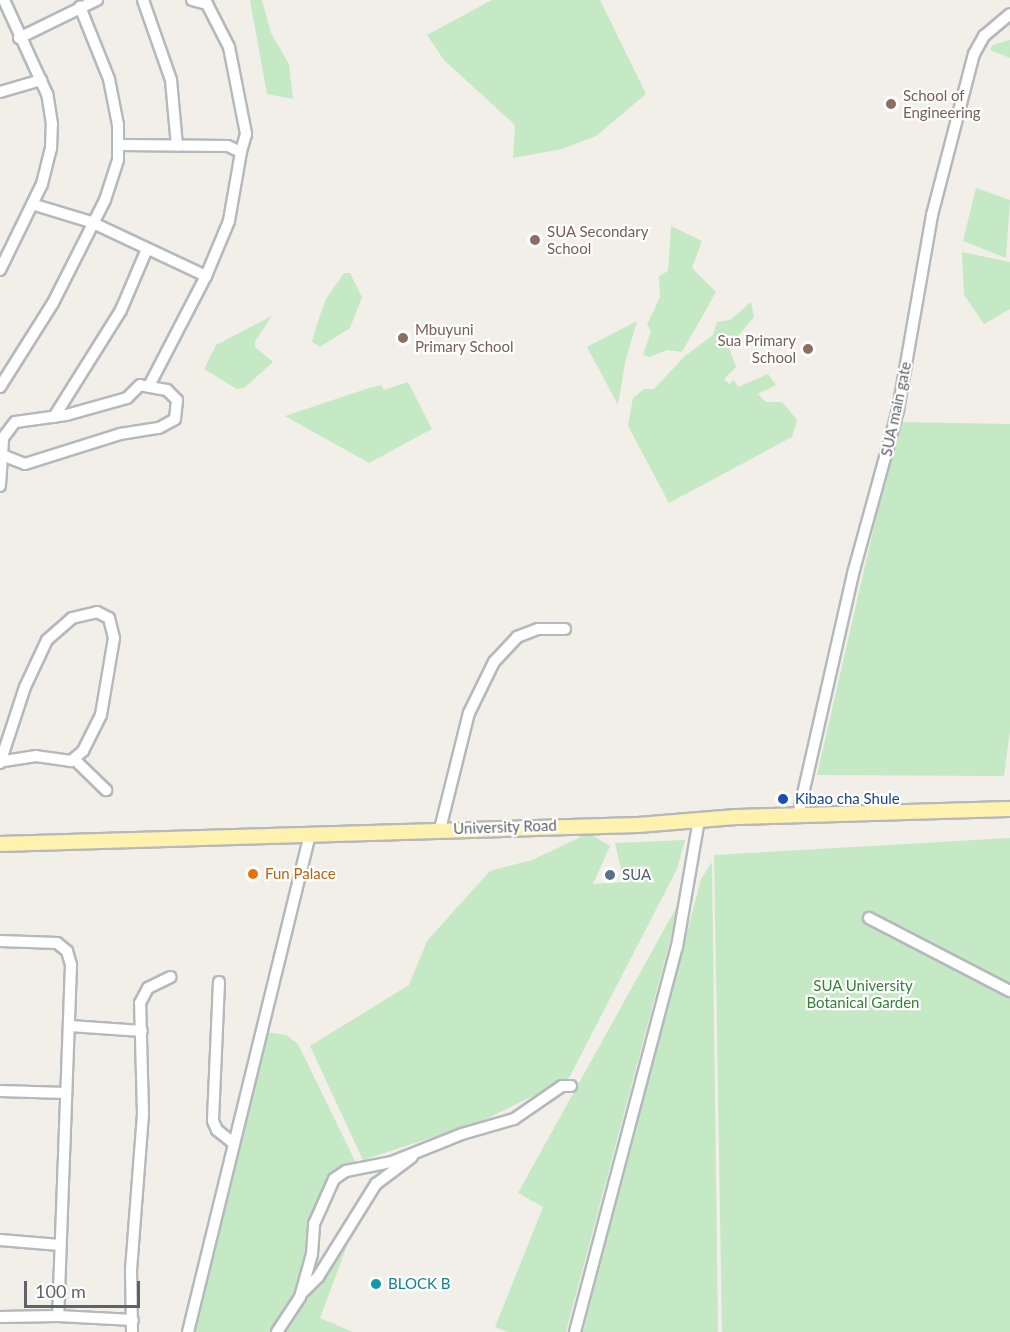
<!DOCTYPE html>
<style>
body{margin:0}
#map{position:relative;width:1010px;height:1332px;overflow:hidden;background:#f1efe8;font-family:Lato,sans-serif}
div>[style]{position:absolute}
.green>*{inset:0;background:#c5e8c5}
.roads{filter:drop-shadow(2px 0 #b5b8bc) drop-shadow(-2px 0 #b5b8bc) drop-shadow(0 2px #b5b8bc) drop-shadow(0 -2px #b5b8bc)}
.minor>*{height:10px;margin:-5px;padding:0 5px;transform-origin:5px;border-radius:5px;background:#fff}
.major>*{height:14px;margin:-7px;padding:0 7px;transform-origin:7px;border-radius:7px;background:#fff2af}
.dots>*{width:16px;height:16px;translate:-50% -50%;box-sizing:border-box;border:3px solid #fff;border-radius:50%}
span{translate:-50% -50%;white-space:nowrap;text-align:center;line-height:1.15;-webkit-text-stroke:4.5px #fff;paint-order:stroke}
.education-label{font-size:15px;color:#785e54}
.left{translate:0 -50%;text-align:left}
.right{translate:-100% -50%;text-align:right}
.street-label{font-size:15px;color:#5f6368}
.transit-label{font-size:15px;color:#164399}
.food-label{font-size:15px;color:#c56008}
.service-label{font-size:15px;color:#4e5e75}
.park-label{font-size:15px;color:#348238}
.culture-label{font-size:15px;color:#0d838f}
.scale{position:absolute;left:24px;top:1281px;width:116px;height:27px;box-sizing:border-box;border:3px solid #5f6368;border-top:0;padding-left:8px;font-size:18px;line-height:21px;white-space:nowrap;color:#5f6368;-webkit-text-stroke:4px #fff;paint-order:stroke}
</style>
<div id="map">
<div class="green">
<div style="clip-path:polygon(250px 0,262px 0,271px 33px,289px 64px,293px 99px,267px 94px)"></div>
<div style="clip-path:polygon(492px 0,600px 0,646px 94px,596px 136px,562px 149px,513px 158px,515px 125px,444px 60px,427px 35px)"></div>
<div style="clip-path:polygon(1010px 40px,1010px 58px,990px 50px,993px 45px)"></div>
<div style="clip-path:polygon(976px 188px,1010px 200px,1006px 258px,963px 241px)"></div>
<div style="clip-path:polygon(671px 226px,702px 241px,692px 268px,716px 292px,682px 352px,667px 350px,649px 357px,643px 355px,651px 331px,647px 325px,660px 297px,659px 276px,668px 271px)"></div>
<div style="clip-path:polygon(962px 252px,1010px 262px,1010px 309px,984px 324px,964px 295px)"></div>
<div style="clip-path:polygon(344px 273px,350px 273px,362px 297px,350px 328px,320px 347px,312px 342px,317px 324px,326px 299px)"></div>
<div style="clip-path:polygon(751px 302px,754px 317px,729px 347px,736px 367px,724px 379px,729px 384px,734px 380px,738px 387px,768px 374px,776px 385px,758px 394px,766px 402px,782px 402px,797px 420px,792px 437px,669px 503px,628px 426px,633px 398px,644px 389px,654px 389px,685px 356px,713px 335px,717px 322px,730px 320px)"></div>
<div style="clip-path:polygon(272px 316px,255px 341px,255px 347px,273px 362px,244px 388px,237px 389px,204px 369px,216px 345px)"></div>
<div style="clip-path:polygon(637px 321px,625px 363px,618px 405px,587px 347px)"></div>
<div style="clip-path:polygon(408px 382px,432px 429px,369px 463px,285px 416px,366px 389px,381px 385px,384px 390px)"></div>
<div style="clip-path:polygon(898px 422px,1010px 424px,1010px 730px,1004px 776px,817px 775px)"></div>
<div style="clip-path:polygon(583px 830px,610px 846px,593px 884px,624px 882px,615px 843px,685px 840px,677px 869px,569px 1078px,482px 1121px,363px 1160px,310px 1046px,409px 985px,427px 941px,490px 871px,532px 860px,579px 838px)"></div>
<div style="clip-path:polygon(1010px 838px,1010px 1332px,722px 1332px,714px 855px)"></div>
<div style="clip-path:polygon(712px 862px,718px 1332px,583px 1332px,701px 879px)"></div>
<div style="clip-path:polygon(681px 899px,566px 1332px,508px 1332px,495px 1327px,543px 1207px,518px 1193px)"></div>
<div style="clip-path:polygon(265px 1032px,286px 1035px,298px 1044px,357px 1165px,334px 1174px,297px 1296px,272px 1332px,193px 1332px)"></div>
<div style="clip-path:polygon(351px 1235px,320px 1318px,353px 1332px,281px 1332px)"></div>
</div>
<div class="roads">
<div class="minor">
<div style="left:143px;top:0;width:85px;rotate:70.7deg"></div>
<div style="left:171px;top:80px;width:66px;rotate:84.8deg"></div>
<div style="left:192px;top:0;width:16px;rotate:15deg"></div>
<div style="left:207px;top:4px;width:48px;rotate:62.9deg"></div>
<div style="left:229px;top:47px;width:89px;rotate:78.9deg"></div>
<div style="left:246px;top:134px;width:19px;rotate:106deg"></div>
<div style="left:19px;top:38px;width:87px;rotate:-26deg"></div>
<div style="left:0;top:92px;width:43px;rotate:-16.3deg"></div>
<div style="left:120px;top:145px;width:108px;rotate:0.5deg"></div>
<div style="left:228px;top:146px;width:14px;rotate:25deg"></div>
<div style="left:241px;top:152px;width:70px;rotate:99.9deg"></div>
<div style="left:229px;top:221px;width:60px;rotate:112.7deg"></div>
<div style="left:35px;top:205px;width:59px;rotate:16.9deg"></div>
<div style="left:91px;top:222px;width:127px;rotate:25.2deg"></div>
<div style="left:206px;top:276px;width:124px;rotate:117.4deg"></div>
<div style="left:0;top:270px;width:96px;rotate:-64deg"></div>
<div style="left:42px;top:184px;width:36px;rotate:-76deg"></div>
<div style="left:51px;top:149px;width:25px;rotate:-88deg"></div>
<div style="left:52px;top:124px;width:30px;rotate:-99deg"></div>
<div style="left:47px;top:94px;width:103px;rotate:-114.6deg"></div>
<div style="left:0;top:387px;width:99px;rotate:-57.8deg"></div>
<div style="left:53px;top:303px;width:115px;rotate:-63.2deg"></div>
<div style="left:105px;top:200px;width:42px;rotate:-72deg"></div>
<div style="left:118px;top:160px;width:35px;rotate:-90deg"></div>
<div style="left:118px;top:125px;width:47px;rotate:-101.1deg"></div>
<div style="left:109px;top:79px;width:78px;rotate:-111.9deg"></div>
<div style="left:54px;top:417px;width:126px;rotate:-57.9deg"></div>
<div style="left:121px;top:310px;width:66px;rotate:-66.9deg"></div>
<div style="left:0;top:457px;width:2px;rotate:-27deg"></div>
<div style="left:2px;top:456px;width:5px;rotate:11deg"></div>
<div style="left:7px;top:457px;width:19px;rotate:21deg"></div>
<div style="left:25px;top:464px;width:100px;rotate:-17.5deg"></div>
<div style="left:120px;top:434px;width:39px;rotate:-9deg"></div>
<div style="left:159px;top:428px;width:18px;rotate:-29deg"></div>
<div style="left:175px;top:419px;width:19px;rotate:-84deg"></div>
<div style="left:177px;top:400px;width:14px;rotate:-135deg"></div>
<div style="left:167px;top:390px;width:27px;rotate:-170deg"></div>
<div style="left:140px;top:385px;width:18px;rotate:135deg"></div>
<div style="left:127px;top:398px;width:63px;rotate:164.4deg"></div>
<div style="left:66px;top:415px;width:51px;rotate:172.2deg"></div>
<div style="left:15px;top:422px;width:20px;rotate:127deg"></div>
<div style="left:3px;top:438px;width:18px;rotate:93deg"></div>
<div style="left:2px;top:456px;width:30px;rotate:94deg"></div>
<div style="left:74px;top:759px;width:45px;rotate:44.1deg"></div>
<div style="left:0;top:763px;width:80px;rotate:-71.8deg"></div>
<div style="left:25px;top:687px;width:52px;rotate:-64.9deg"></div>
<div style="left:47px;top:640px;width:33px;rotate:-41deg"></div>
<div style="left:72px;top:618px;width:26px;rotate:-13deg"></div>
<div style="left:97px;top:612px;width:13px;rotate:27deg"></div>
<div style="left:109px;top:618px;width:21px;rotate:76deg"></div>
<div style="left:114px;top:638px;width:78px;rotate:99.6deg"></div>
<div style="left:101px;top:715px;width:40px;rotate:116.6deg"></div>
<div style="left:83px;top:751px;width:16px;rotate:140deg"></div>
<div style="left:71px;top:761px;width:35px;rotate:-172deg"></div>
<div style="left:36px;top:756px;width:36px;rotate:171deg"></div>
<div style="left:798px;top:816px;width:252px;rotate:-77.2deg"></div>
<div style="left:854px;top:570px;width:166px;rotate:-74.6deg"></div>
<div style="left:898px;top:410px;width:198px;rotate:-80.1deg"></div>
<div style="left:932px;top:215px;width:166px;rotate:-75.4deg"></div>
<div style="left:974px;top:54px;width:21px;rotate:-61deg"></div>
<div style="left:984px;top:36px;width:34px;rotate:-40deg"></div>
<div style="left:440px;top:829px;width:120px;rotate:-76deg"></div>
<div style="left:469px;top:713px;width:57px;rotate:-63.9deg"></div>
<div style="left:494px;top:662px;width:34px;rotate:-47deg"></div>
<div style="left:517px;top:637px;width:22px;rotate:-21deg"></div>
<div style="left:538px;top:629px;width:27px"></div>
<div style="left:869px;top:918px;width:159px;rotate:27.4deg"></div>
<div style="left:0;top:941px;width:57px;rotate:2deg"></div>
<div style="left:57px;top:943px;width:13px;rotate:39deg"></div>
<div style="left:67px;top:951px;width:15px;rotate:74deg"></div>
<div style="left:71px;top:965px;width:351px;rotate:92.1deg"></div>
<div style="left:58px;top:1316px;width:58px;rotate:179deg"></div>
<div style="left:219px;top:982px;width:139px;rotate:92.5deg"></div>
<div style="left:213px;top:1121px;width:10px;rotate:66deg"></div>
<div style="left:217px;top:1130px;width:21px;rotate:39deg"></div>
<div style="left:70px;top:1026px;width:72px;rotate:4deg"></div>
<div style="left:0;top:1091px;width:66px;rotate:1.7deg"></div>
<div style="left:0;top:1240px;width:60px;rotate:4.8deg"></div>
<div style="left:303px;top:1292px;width:21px;rotate:-45deg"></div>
<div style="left:318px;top:1277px;width:110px;rotate:-58.1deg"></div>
<div style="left:376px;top:1184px;width:45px;rotate:-36.9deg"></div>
<div style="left:58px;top:1316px;width:75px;rotate:3.1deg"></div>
<div style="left:132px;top:1332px;width:62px;rotate:-90.9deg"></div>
<div style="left:131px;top:1270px;width:156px;rotate:-85.6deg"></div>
<div style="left:143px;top:1114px;width:111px;rotate:-91.5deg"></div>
<div style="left:140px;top:1003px;width:17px;rotate:-62deg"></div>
<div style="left:148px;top:988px;width:25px;rotate:-26deg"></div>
<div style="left:188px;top:1332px;width:513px;rotate:-76.23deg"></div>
<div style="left:277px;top:1332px;width:42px;rotate:-56.7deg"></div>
<div style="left:300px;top:1297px;width:45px;rotate:-74.4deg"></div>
<div style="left:312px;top:1254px;width:30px;rotate:-86deg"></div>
<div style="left:314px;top:1224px;width:49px;rotate:-66deg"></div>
<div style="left:334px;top:1179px;width:14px;rotate:-34deg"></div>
<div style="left:346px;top:1171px;width:47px;rotate:-11.1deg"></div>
<div style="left:392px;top:1162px;width:75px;rotate:-21.8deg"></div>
<div style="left:462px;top:1134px;width:54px;rotate:-16.1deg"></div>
<div style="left:514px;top:1119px;width:58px;rotate:-34.5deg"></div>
<div style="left:562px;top:1086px;width:9px"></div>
<div style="left:575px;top:1332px;width:398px;rotate:-75.2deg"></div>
<div style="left:677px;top:947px;width:129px;rotate:-80.2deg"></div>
</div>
<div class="major">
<div style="left:0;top:844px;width:638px;rotate:-1.71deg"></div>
<div style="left:638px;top:825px;width:98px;rotate:-4.7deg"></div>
<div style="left:736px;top:817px;width:274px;rotate:-1.7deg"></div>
</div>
</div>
<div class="dots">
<div style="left:891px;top:104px;background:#8d6e63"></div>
<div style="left:535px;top:240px;background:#8d6e63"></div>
<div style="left:403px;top:338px;background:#8d6e63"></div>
<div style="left:808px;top:349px;background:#8d6e63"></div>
<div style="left:783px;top:799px;background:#1a4fb4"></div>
<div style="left:253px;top:874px;background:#e8710a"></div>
<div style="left:610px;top:875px;background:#5c6f8a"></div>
<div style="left:376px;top:1284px;background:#0f9aa8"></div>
</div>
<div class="education-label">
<span class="left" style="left:903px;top:104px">School of<br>Engineering</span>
<span class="left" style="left:547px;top:240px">SUA Secondary<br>School</span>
<span class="left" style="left:415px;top:338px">Mbuyuni<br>Primary School</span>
<span class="right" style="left:796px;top:349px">Sua Primary<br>School</span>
</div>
<div class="street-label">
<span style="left:896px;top:409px;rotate:-78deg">SUA main gate</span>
<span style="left:505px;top:827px;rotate:-2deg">University Road</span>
</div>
<div class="transit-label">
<span class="left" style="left:795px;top:799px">Kibao cha Shule</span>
</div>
<div class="food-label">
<span class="left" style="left:265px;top:874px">Fun Palace</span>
</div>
<div class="service-label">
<span class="left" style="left:622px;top:875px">SUA</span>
</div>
<div class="park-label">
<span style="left:863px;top:994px">SUA University<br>Botanical Garden</span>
</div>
<div class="culture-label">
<span class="left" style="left:388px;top:1284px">BLOCK B</span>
</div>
<div class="scale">100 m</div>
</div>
